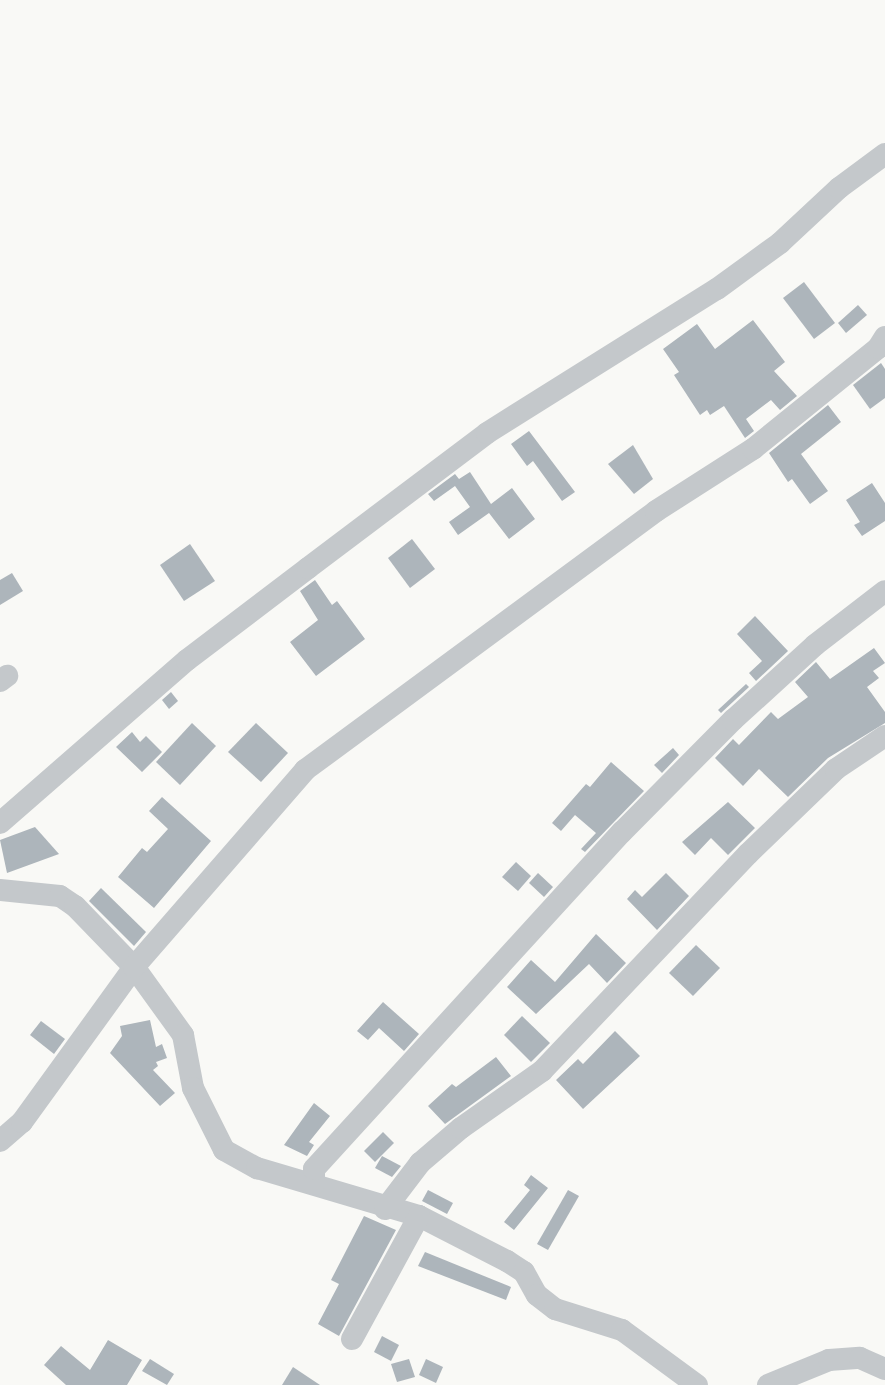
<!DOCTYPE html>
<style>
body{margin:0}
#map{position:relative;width:885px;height:1385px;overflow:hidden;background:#f9f9f6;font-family:Inter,sans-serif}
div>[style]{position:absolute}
.building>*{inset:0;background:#adb5bb}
.minor>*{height:22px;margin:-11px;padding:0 11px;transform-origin:11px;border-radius:11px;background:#c4c8cb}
span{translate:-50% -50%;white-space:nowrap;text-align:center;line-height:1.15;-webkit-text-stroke:6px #fff;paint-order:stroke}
</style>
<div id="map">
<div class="building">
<div style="clip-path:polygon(804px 282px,835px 323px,814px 339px,783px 298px)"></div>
<div style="clip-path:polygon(858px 305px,867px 315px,846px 333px,838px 323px)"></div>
<div style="clip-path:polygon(753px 320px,785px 362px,774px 371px,797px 396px,780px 410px,771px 400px,746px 419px,754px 431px,745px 438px,724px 406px,710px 415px,707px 410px,700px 415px,674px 375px,679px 372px,663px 349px,697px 324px,715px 349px)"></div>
<div style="clip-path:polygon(881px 363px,885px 369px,885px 398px,870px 409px,853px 385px)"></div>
<div style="clip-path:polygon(828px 405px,841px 422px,801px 454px,828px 491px,810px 504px,792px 479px,788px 482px,769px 453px)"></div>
<div style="clip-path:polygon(529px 431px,575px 492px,562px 501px,533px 461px,527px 466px,511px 444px)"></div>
<div style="clip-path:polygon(633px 445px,653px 479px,634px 494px,608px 464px)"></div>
<div style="clip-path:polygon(470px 472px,491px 504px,512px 488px,535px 519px,509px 539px,489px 513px,458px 535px,449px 522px,470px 507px,455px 486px,434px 501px,428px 494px,455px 474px,459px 479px)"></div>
<div style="clip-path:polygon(872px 483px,885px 503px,885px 521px,862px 536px,854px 525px,860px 522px,846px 500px)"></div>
<div style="clip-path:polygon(412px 539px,435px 569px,410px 588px,388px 558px)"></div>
<div style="clip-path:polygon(190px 544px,215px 581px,184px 601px,160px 565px)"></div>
<div style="clip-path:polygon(12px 573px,23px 591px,0 605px,0 580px)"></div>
<div style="clip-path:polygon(315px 580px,332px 605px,337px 601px,365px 639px,316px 676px,290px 642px,318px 620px,300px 591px)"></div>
<div style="clip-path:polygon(755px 616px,788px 651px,756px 681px,749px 673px,762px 661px,737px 634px)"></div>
<div style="clip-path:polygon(874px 648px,885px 663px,873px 671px,879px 678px,867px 687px,885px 712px,885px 723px,828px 758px,788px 797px,759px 769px,743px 786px,715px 758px,733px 739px,739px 745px,771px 712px,778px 719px,808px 697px,795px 682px,816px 662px,830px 679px)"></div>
<div style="clip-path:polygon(746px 684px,749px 687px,721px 713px,718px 710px)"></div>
<div style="clip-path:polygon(171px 692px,178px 701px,169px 709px,162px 700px)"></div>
<div style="clip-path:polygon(192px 723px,216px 746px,180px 785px,156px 762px)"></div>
<div style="clip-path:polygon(256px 723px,288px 753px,261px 782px,228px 752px)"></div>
<div style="clip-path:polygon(132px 732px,140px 742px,146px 736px,162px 752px,142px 772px,116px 747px)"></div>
<div style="clip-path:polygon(673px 748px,679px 755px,662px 773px,654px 765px)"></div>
<div style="clip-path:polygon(611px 762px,644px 791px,585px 852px,581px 849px,596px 833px,575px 815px,561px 831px,552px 823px,586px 784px,590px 787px)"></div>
<div style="clip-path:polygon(162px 797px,211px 841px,154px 908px,118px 877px,142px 848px,147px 852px,168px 829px,149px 811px)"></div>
<div style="clip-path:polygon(728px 802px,755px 828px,728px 855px,711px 838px,695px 855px,682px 842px)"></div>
<div style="clip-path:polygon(35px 827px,59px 854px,7px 873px,0 840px)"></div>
<div style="clip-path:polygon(516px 862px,531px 876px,518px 891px,502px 877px)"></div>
<div style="clip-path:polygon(538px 873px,553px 887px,544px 897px,529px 883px)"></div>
<div style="clip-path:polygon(666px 873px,689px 896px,657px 930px,627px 899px,635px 890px,642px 897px)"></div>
<div style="clip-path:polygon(101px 888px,146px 932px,134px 946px,89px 901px)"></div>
<div style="clip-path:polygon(596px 934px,626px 963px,607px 983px,589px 964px,536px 1014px,507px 987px,531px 960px,555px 982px)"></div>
<div style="clip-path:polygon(696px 945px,720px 968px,693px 996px,669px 973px)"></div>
<div style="clip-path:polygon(383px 1002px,419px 1034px,404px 1051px,379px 1028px,368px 1040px,357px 1031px)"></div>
<div style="clip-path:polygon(522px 1016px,550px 1043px,531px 1062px,504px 1035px)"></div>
<div style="clip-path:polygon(150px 1020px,156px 1047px,162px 1044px,167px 1058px,156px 1062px,158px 1066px,153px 1070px,175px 1093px,160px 1106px,110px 1053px,122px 1036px,120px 1026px)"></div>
<div style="clip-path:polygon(41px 1021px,65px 1039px,54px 1054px,30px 1035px)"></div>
<div style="clip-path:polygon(615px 1031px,640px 1056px,583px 1109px,556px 1080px,578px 1059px,583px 1064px)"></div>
<div style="clip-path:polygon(496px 1057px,511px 1076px,445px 1124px,428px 1106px,452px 1084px,456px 1087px)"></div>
<div style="clip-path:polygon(314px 1103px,330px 1116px,309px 1142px,314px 1145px,307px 1156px,284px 1145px)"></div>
<div style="clip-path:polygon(383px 1132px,394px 1143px,375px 1162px,364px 1151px)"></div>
<div style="clip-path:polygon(382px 1156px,401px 1166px,392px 1177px,375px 1168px)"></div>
<div style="clip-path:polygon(531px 1175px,548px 1188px,514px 1230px,504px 1222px,530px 1190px,524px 1185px)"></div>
<div style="clip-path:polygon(428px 1190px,453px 1203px,447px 1214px,422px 1201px)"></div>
<div style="clip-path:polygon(568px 1190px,579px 1196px,548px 1250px,537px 1244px)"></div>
<div style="clip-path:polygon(364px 1216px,396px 1230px,339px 1336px,318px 1324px,339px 1284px,331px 1280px)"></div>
<div style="clip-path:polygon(425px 1252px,511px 1287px,506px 1300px,418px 1266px)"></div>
<div style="clip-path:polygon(382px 1336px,399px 1345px,391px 1361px,374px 1352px)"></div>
<div style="clip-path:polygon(108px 1340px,142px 1360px,127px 1385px,66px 1385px,44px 1365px,61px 1346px,90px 1370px)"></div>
<div style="clip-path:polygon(150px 1359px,174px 1374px,167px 1385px,142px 1371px)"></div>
<div style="clip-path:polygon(409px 1359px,415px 1377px,397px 1382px,391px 1364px)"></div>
<div style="clip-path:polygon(426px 1359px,443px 1367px,436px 1383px,419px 1375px)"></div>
<div style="clip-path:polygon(293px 1367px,320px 1385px,282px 1385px)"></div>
</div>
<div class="minor">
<div style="left:0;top:681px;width:9px;rotate:-36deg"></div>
<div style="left:0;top:823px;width:248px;rotate:-41.1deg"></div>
<div style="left:187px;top:660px;width:152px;rotate:-37.2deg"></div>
<div style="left:308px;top:568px;width:224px;rotate:-37deg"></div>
<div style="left:487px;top:433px;width:271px;rotate:-32.1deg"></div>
<div style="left:717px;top:289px;width:78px;rotate:-36.1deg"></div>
<div style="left:780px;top:243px;width:81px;rotate:-43deg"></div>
<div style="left:839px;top:188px;width:57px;rotate:-36.5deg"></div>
<div style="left:0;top:890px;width:60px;rotate:5.7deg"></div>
<div style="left:60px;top:896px;width:18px;rotate:34deg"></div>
<div style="left:75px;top:906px;width:85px;rotate:46deg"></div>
<div style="left:134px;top:967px;width:84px;rotate:54.2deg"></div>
<div style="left:183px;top:1035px;width:54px;rotate:79.3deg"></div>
<div style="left:193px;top:1088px;width:69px;rotate:63.4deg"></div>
<div style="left:224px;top:1150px;width:38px;rotate:29deg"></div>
<div style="left:257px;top:1168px;width:169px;rotate:16.5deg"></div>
<div style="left:419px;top:1216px;width:99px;rotate:27.1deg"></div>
<div style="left:507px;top:1261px;width:20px;rotate:33deg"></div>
<div style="left:524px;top:1272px;width:26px;rotate:61deg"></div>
<div style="left:537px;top:1295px;width:23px;rotate:38deg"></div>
<div style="left:555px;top:1309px;width:70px;rotate:17.4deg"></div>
<div style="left:622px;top:1330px;width:93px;rotate:36.3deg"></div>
<div style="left:0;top:1141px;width:29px;rotate:-41deg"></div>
<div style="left:22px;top:1122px;width:191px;rotate:-54.1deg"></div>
<div style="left:134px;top:967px;width:261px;rotate:-49deg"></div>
<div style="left:305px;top:770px;width:436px;rotate:-36.4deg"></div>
<div style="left:656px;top:511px;width:115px;rotate:-32.6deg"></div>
<div style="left:753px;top:449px;width:161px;rotate:-38.9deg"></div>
<div style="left:878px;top:348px;width:13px;rotate:-58deg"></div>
<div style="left:314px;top:1184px;width:15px;rotate:-90deg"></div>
<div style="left:314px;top:1169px;width:457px;rotate:-47.6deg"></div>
<div style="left:622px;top:832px;width:158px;rotate:-45.3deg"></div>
<div style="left:733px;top:720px;width:111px;rotate:-42.4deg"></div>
<div style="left:815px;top:645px;width:88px;rotate:-37.6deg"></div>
<div style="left:385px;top:1209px;width:58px;rotate:-52.7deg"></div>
<div style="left:420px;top:1163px;width:54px;rotate:-40.5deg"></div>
<div style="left:461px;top:1128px;width:99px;rotate:-35.1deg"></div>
<div style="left:542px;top:1071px;width:299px;rotate:-46.5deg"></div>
<div style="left:748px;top:854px;width:122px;rotate:-44deg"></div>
<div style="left:836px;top:769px;width:59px;rotate:-34deg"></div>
<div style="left:352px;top:1339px;width:140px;rotate:-61.4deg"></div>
<div style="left:768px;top:1385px;width:66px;rotate:-22.3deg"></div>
<div style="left:829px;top:1360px;width:31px;rotate:-4deg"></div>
<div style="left:860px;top:1358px;width:27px;rotate:24deg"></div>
</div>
</div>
